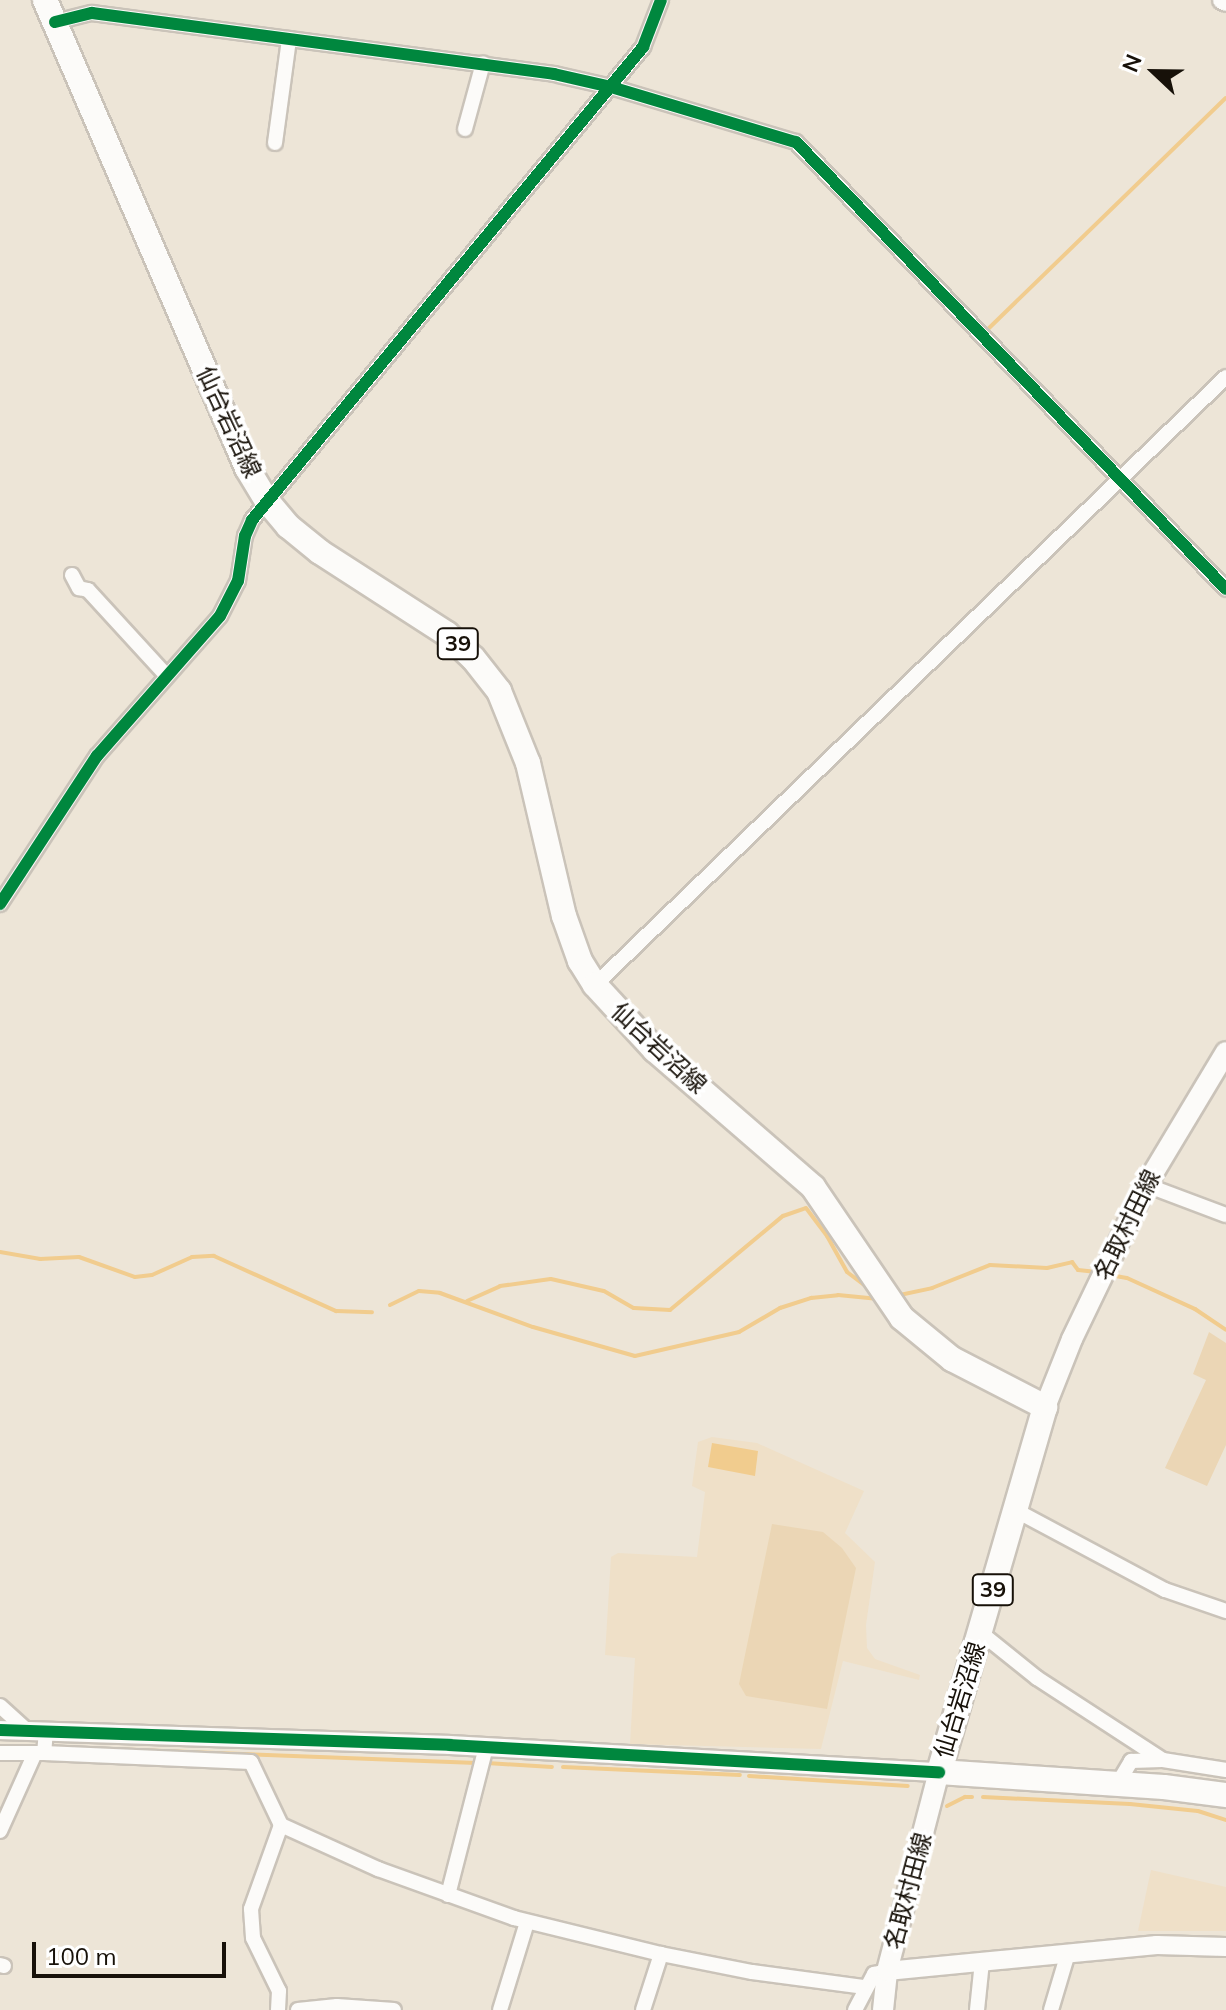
<!DOCTYPE html>
<meta charset="utf-8">
<style>
body{margin:0}
#map{position:relative;width:1226px;height:2010px;overflow:hidden;background:#ede5d7;font-family:Mulish,"Noto Sans JP",sans-serif}
div>[style]{position:absolute}
.built>*{inset:0;background:#efe0c8}
.green>*{inset:0;background:#ebd6b5}
.water>*{inset:0;background:#f1cc8e}
.stream>*{height:4px;margin:-2px;padding:0 2px;transform-origin:2px;border-radius:2px;background:#f1cc8e}
.roads{filter:drop-shadow(2px 0 #cac3b9) drop-shadow(-2px 0 #cac3b9) drop-shadow(0 2px #cac3b9) drop-shadow(0 -2px #cac3b9)}
.minor>*{height:14px;margin:-7px;padding:0 7px;transform-origin:7px;border-radius:7px;background:#fcfbf9}
.tertiary>*{height:18px;margin:-9px;padding:0 9px;transform-origin:9px;border-radius:9px;background:#fcfbf9}
.secondary>*{height:20px;margin:-10px;padding:0 10px;transform-origin:10px;border-radius:10px;background:#fcfbf9}
.primary>*{height:24px;margin:-12px;padding:0 12px;transform-origin:12px;border-radius:12px;background:#fcfbf9}
.cycleway>*{height:12px;margin:-6px;padding:0 6px;transform-origin:6px;border-radius:6px;background:#00873e}
span{translate:-50% -50%;white-space:nowrap;text-align:center;line-height:1.15;-webkit-text-stroke:7px #fff;paint-order:stroke}
.shield-label span{padding:2px 6px;background:#fff;border:2px solid;border-radius:6px;-webkit-text-stroke-width:0}
.shield-label{font-size:22px;color:#171109;font-weight:700}
.street-label{font-size:24px;color:#171109}
.north{position:absolute;left:1114px;top:32px;width:80px;height:80px;-webkit-text-stroke:6px #fff;paint-order:stroke;rotate:292deg;font-size:22px;font-weight:700;line-height:32px;text-align:center;color:#171109}
.north::after{content:'';display:block;margin:auto;width:28px;height:36px;background:#171109;clip-path:polygon(50% 0,100% 100%,50% 72%,0 100%)}
.scale{position:absolute;left:32px;top:1942px;width:194px;height:36px;box-sizing:border-box;border:4px solid #171109;border-top:0;padding-left:10px;font-size:24px;line-height:28px;white-space:nowrap;color:#171109;-webkit-text-stroke:6px #fff;paint-order:stroke}
</style>
<div id="map">
<div class="built">
<div style="clip-path:polygon(712px 1437px,757px 1443px,864px 1491px,845px 1533px,875px 1562px,866px 1625px,867px 1648px,875px 1659px,920px 1675px,919px 1680px,843px 1661px,821px 1749px,630px 1744px,635px 1658px,605px 1655px,611px 1557px,618px 1553px,697px 1557px,705px 1492px,692px 1486px,698px 1442px)"></div>
<div style="clip-path:polygon(1151px 1870px,1226px 1887px,1226px 1931px,1138px 1931px)"></div>
</div>
<div class="green">
<div style="clip-path:polygon(1209px 1332px,1226px 1343px,1226px 1445px,1207px 1486px,1165px 1468px,1206px 1380px,1193px 1374px)"></div>
<div style="clip-path:polygon(772px 1524px,823px 1532px,842px 1548px,856px 1568px,827px 1709px,746px 1696px,739px 1684px)"></div>
</div>
<div class="water">
<div style="clip-path:polygon(712px 1443px,758px 1451px,755px 1476px,708px 1467px)"></div>
</div>
<div class="stream">
<div style="left:986px;top:331px;width:334px;rotate:-44.2deg"></div>
<div style="left:0;top:1252px;width:41px;rotate:9.9deg"></div>
<div style="left:40px;top:1259px;width:39px;rotate:-3deg"></div>
<div style="left:79px;top:1257px;width:59px;rotate:19.7deg"></div>
<div style="left:135px;top:1277px;width:17px;rotate:-7deg"></div>
<div style="left:152px;top:1275px;width:44px;rotate:-24.2deg"></div>
<div style="left:192px;top:1257px;width:22px;rotate:-3deg"></div>
<div style="left:214px;top:1256px;width:134px;rotate:24.3deg"></div>
<div style="left:336px;top:1311px;width:36px;rotate:2deg"></div>
<div style="left:1110px;top:1275px;width:17px;rotate:10deg"></div>
<div style="left:1127px;top:1278px;width:75px;rotate:24.5deg"></div>
<div style="left:1195px;top:1309px;width:37px;rotate:34deg"></div>
<div style="left:895px;top:1296px;width:38px;rotate:-12deg"></div>
<div style="left:932px;top:1288px;width:62px;rotate:-21.6deg"></div>
<div style="left:990px;top:1265px;width:57px;rotate:3deg"></div>
<div style="left:1047px;top:1268px;width:26px;rotate:-13deg"></div>
<div style="left:1072px;top:1262px;width:10px;rotate:53deg"></div>
<div style="left:1078px;top:1270px;width:19px;rotate:6deg"></div>
<div style="left:467px;top:1301px;width:36px;rotate:-24deg"></div>
<div style="left:500px;top:1286px;width:51px;rotate:-7.8deg"></div>
<div style="left:551px;top:1279px;width:54px;rotate:12.8deg"></div>
<div style="left:604px;top:1291px;width:34px;rotate:30deg"></div>
<div style="left:634px;top:1308px;width:36px;rotate:3deg"></div>
<div style="left:670px;top:1310px;width:147px;rotate:-39.8deg"></div>
<div style="left:783px;top:1216px;width:24px;rotate:-19deg"></div>
<div style="left:806px;top:1208px;width:35px;rotate:53deg"></div>
<div style="left:827px;top:1236px;width:41px;rotate:60.9deg"></div>
<div style="left:847px;top:1272px;width:26px;rotate:37deg"></div>
<div style="left:390px;top:1305px;width:32px;rotate:-26deg"></div>
<div style="left:419px;top:1291px;width:21px;rotate:5deg"></div>
<div style="left:440px;top:1293px;width:99px;rotate:20.1deg"></div>
<div style="left:533px;top:1327px;width:106px;rotate:15.9deg"></div>
<div style="left:635px;top:1356px;width:107px;rotate:-13deg"></div>
<div style="left:739px;top:1332px;width:48px;rotate:-30.3deg"></div>
<div style="left:780px;top:1308px;width:33px;rotate:-18deg"></div>
<div style="left:811px;top:1298px;width:27px;rotate:-6deg"></div>
<div style="left:838px;top:1295px;width:41px;rotate:5.6deg"></div>
<div style="left:110px;top:1749px;width:367px;rotate:2.2deg"></div>
<div style="left:487px;top:1763px;width:65px;rotate:3.5deg"></div>
<div style="left:563px;top:1767px;width:177px;rotate:2.6deg"></div>
<div style="left:749px;top:1776px;width:159px;rotate:3.6deg"></div>
<div style="left:983px;top:1797px;width:147px;rotate:2.7deg"></div>
<div style="left:1130px;top:1804px;width:68px;rotate:5.9deg"></div>
<div style="left:1198px;top:1811px;width:29px;rotate:18deg"></div>
<div style="left:947px;top:1806px;width:20px;rotate:-27deg"></div>
<div style="left:965px;top:1797px;width:7px"></div>
</div>
<div class="roads">
<div class="minor">
<div style="left:55px;top:22px;width:38px;rotate:-14deg"></div>
<div style="left:92px;top:13px;width:466px;rotate:7.5deg"></div>
<div style="left:554px;top:74px;width:58px;rotate:12.8deg"></div>
<div style="left:611px;top:87px;width:193px;rotate:16.6deg"></div>
<div style="left:796px;top:142px;width:620px;rotate:46.11deg"></div>
<div style="left:465px;top:129px;width:68px;rotate:-74.7deg"></div>
<div style="left:275px;top:143px;width:105px;rotate:-82.3deg"></div>
<div style="left:72px;top:575px;width:15px;rotate:62deg"></div>
<div style="left:79px;top:588px;width:9px;rotate:13deg"></div>
<div style="left:88px;top:590px;width:115px;rotate:47.5deg"></div>
<div style="left:0;top:904px;width:177px;rotate:-56.8deg"></div>
<div style="left:97px;top:756px;width:186px;rotate:-48.7deg"></div>
<div style="left:220px;top:616px;width:39px;rotate:-63deg"></div>
<div style="left:238px;top:581px;width:46px;rotate:-81.2deg"></div>
<div style="left:245px;top:536px;width:17px;rotate:-66deg"></div>
<div style="left:252px;top:520px;width:614px;rotate:-50.42deg"></div>
<div style="left:643px;top:47px;width:50px;rotate:-69deg"></div>
<div style="left:595px;top:985px;width:876px;rotate:-43.94deg"></div>
<div style="left:1146px;top:1185px;width:85px;rotate:20.6deg"></div>
<div style="left:1015px;top:1510px;width:170px;rotate:28.1deg"></div>
<div style="left:1165px;top:1590px;width:65px;rotate:19deg"></div>
<div style="left:981px;top:1633px;width:72px;rotate:38.8deg"></div>
<div style="left:1037px;top:1678px;width:150px;rotate:33.1deg"></div>
<div style="left:1163px;top:1760px;width:64px;rotate:9deg"></div>
<div style="left:0;top:1706px;width:36px;rotate:42deg"></div>
<div style="left:46px;top:1731px;width:22px;rotate:95deg"></div>
<div style="left:44px;top:1753px;width:207px;rotate:2.5deg"></div>
<div style="left:251px;top:1762px;width:70px;rotate:64.5deg"></div>
<div style="left:281px;top:1825px;width:89px;rotate:109.7deg"></div>
<div style="left:251px;top:1909px;width:29px;rotate:86deg"></div>
<div style="left:253px;top:1938px;width:59px;rotate:63.9deg"></div>
<div style="left:279px;top:1991px;width:19px;rotate:93deg"></div>
<div style="left:0;top:1753px;width:44px"></div>
<div style="left:1118px;top:1783px;width:26px;rotate:-59deg"></div>
<div style="left:1131px;top:1761px;width:31px;rotate:-2deg"></div>
<div style="left:281px;top:1825px;width:107px;rotate:24.4deg"></div>
<div style="left:378px;top:1869px;width:145px;rotate:19.8deg"></div>
<div style="left:514px;top:1918px;width:151px;rotate:13.8deg"></div>
<div style="left:0;top:1831px;width:85px;rotate:-65.8deg"></div>
<div style="left:448px;top:1895px;width:153px;rotate:-75.6deg"></div>
<div style="left:0;top:1965px;width:4px;rotate:14deg"></div>
<div style="left:298px;top:2010px;width:39px;rotate:-6deg"></div>
<div style="left:337px;top:2006px;width:57px;rotate:4deg"></div>
<div style="left:500px;top:2010px;width:92px;rotate:-72.9deg"></div>
<div style="left:643px;top:2010px;width:59px;rotate:-72.2deg"></div>
<div style="left:661px;top:1954px;width:93px;rotate:11.2deg"></div>
<div style="left:752px;top:1972px;width:114px;rotate:7.6deg"></div>
<div style="left:855px;top:2010px;width:41px;rotate:-62.2deg"></div>
<div style="left:874px;top:1974px;width:13px;rotate:-13deg"></div>
<div style="left:977px;top:2010px;width:48px;rotate:-84.1deg"></div>
<div style="left:1051px;top:2010px;width:59px;rotate:-73.4deg"></div>
</div>
<div class="tertiary">
<div style="left:1222px;top:0;width:4px;rotate:27deg"></div>
<div style="left:0;top:1730px;width:450px;rotate:1.9deg"></div>
<div style="left:450px;top:1745px;width:490px;rotate:3.2deg"></div>
<div style="left:887px;top:1971px;width:271px;rotate:-5.5deg"></div>
<div style="left:1157px;top:1945px;width:69px;rotate:1.7deg"></div>
</div>
<div class="secondary">
<div style="left:1045px;top:1407px;width:73px;rotate:-68.3deg"></div>
<div style="left:1072px;top:1339px;width:171px;rotate:-64.3deg"></div>
<div style="left:1146px;top:1185px;width:155px;rotate:-59deg"></div>
<div style="left:883px;top:2010px;width:39px;rotate:-84deg"></div>
<div style="left:887px;top:1971px;width:206px;rotate:-75.4deg"></div>
</div>
<div class="primary">
<div style="left:45px;top:0;width:510px;rotate:66.65deg"></div>
<div style="left:247px;top:468px;width:39px;rotate:59deg"></div>
<div style="left:267px;top:501px;width:33px;rotate:50deg"></div>
<div style="left:288px;top:526px;width:41px;rotate:39.1deg"></div>
<div style="left:320px;top:552px;width:151px;rotate:32.8deg"></div>
<div style="left:447px;top:634px;width:35px;rotate:43deg"></div>
<div style="left:473px;top:658px;width:42px;rotate:51.8deg"></div>
<div style="left:499px;top:691px;width:78px;rotate:68.1deg"></div>
<div style="left:528px;top:763px;width:157px;rotate:76.8deg"></div>
<div style="left:564px;top:916px;width:48px;rotate:70.4deg"></div>
<div style="left:580px;top:961px;width:28px;rotate:58deg"></div>
<div style="left:595px;top:985px;width:88px;rotate:47.3deg"></div>
<div style="left:655px;top:1050px;width:209px;rotate:40.9deg"></div>
<div style="left:813px;top:1187px;width:158px;rotate:55.8deg"></div>
<div style="left:902px;top:1318px;width:65px;rotate:39.4deg"></div>
<div style="left:952px;top:1359px;width:105px;rotate:27.3deg"></div>
<div style="left:1045px;top:1407px;width:380px;rotate:106.2deg"></div>
<div style="left:939px;top:1772px;width:225px;rotate:3.8deg"></div>
<div style="left:1164px;top:1787px;width:63px;rotate:7.4deg"></div>
</div>
</div>
<div class="cycleway">
<div style="left:55px;top:22px;width:38px;rotate:-14deg"></div>
<div style="left:92px;top:13px;width:466px;rotate:7.5deg"></div>
<div style="left:554px;top:74px;width:58px;rotate:12.8deg"></div>
<div style="left:611px;top:87px;width:193px;rotate:16.6deg"></div>
<div style="left:796px;top:142px;width:620px;rotate:46.11deg"></div>
<div style="left:0;top:904px;width:177px;rotate:-56.8deg"></div>
<div style="left:97px;top:756px;width:186px;rotate:-48.7deg"></div>
<div style="left:220px;top:616px;width:39px;rotate:-63deg"></div>
<div style="left:238px;top:581px;width:46px;rotate:-81.2deg"></div>
<div style="left:245px;top:536px;width:17px;rotate:-66deg"></div>
<div style="left:252px;top:520px;width:614px;rotate:-50.42deg"></div>
<div style="left:643px;top:47px;width:50px;rotate:-69deg"></div>
<div style="left:0;top:1730px;width:450px;rotate:1.9deg"></div>
<div style="left:450px;top:1745px;width:490px;rotate:3.2deg"></div>
</div>
<div class="shield-label">
<span style="left:458px;top:644px">39</span>
<span style="left:993px;top:1590px">39</span>
</div>
<div class="street-label">
<span style="left:229px;top:422px;rotate:65deg">仙台岩沼線</span>
<span style="left:659px;top:1048px;rotate:43deg">仙台岩沼線</span>
<span style="left:1127px;top:1225px;rotate:-64deg">名取村田線</span>
<span style="left:960px;top:1700px;rotate:-73deg">仙台岩沼線</span>
<span style="left:908px;top:1891px;rotate:-75deg">名取村田線</span>
</div>
<div class="north">N</div>
<div class="scale">100 m</div>
</div>
